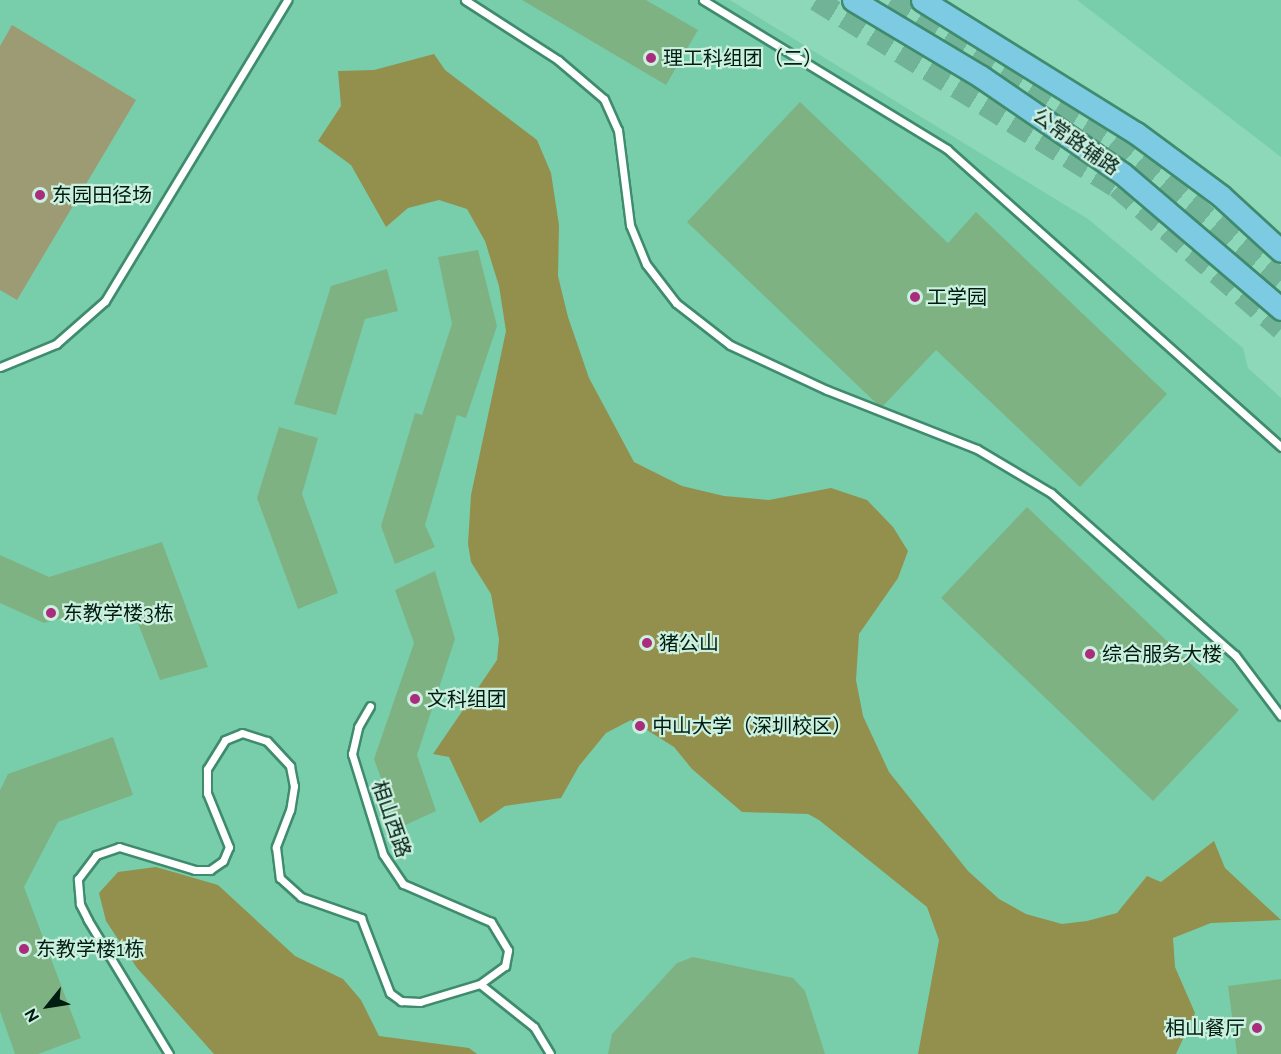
<!DOCTYPE html>
<meta charset="utf-8">
<style>
body{margin:0}
#map{position:relative;width:1281px;height:1054px;overflow:hidden;background:#8cd8b8;font-family:Raleway,"Noto Sans SC",sans-serif}
div>[style]{position:absolute}
.built>*{inset:0;background:#78ceab}
.green>*{inset:0;background:#9c9b74}
.forest>*{inset:0;background:#938f4d}
.building>*{inset:0;background:#7fb282}
.trunk-tunnel>*{height:22px;margin-top:-11px;transform-origin:0;background:repeating-linear-gradient(90deg,#70b397 0 22px,transparent 0 33px)}
.roads{filter:drop-shadow(2px 0 #3f8b6e) drop-shadow(-2px 0 #3f8b6e) drop-shadow(0 2px #3f8b6e) drop-shadow(0 -2px #3f8b6e)}
.service>*{height:7px;margin:-3.5px;padding:0 3.5px;transform-origin:3.5px;border-radius:3.5px;background:#fff}
.primary>*{height:21px;margin:-10.5px;padding:0 10.5px;transform-origin:10.5px;border-radius:10.5px;background:#7dcae3}
.dots>*{width:16px;height:16px;translate:-50% -50%;box-sizing:border-box;border:3px solid #ccf0df;border-radius:50%}
span{translate:-50% -50%;white-space:nowrap;text-align:center;line-height:1.15;-webkit-text-stroke:4.5px #ccf0df;paint-order:stroke}
.poi-label{font-size:20px;color:#001d12}
.left{translate:0 -50%;text-align:left}
.right{translate:-100% -50%;text-align:right}
.street-label{font-size:20px;color:#001d12}
.north{position:absolute;left:18px;top:976px;width:60px;height:60px;-webkit-text-stroke:4px #ccf0df;paint-order:stroke;rotate:240deg;font-size:16px;font-weight:700;line-height:24px;text-align:center;color:#001d12}
.north::after{content:'';display:block;margin:auto;width:21px;height:27px;background:#001d12;clip-path:polygon(50% 0,100% 100%,50% 72%,0 100%)}
</style>
<div id="map">
<div class="built">
<div style="clip-path:polygon(0 0,730px 0,1088px 219px,1243px 348px,1248px 368px,1281px 398px,1281px 1054px,0 1054px)"></div>
<div style="clip-path:polygon(1077px 0,1281px 0,1281px 157px)"></div>
</div>
<div class="green">
<div style="clip-path:polygon(12px 25px,136px 100px,17px 300px,0 290px,0 46px)"></div>
</div>
<div class="forest">
<div style="clip-path:polygon(434px 54px,445px 70px,537px 140px,551px 173px,559px 225px,558px 276px,568px 317px,589px 378px,634px 462px,682px 486px,724px 496px,769px 500px,831px 488px,867px 500px,893px 527px,908px 551px,898px 578px,859px 634px,856px 680px,863px 716px,889px 772px,968px 871px,999px 899px,1026px 914px,1062px 924px,1087px 921px,1117px 913px,1147px 876px,1161px 882px,1214px 841px,1225px 868px,1281px 920px,1211px 923px,1173px 938px,1175px 967px,1195px 1013px,1176px 1054px,918px 1054px,939px 940px,927px 907px,819px 820px,808px 814px,742px 812px,692px 769px,674px 747px,631px 720px,606px 733px,579px 766px,561px 798px,505px 806px,480px 823px,449px 757px,433px 754px,497px 660px,499px 639px,491px 594px,471px 562px,468px 544px,471px 495px,506px 331px,499px 286px,485px 241px,467px 209px,439px 200px,408px 208px,386px 227px,351px 165px,318px 141px,341px 106px,338px 71px,374px 70px)"></div>
<div style="clip-path:polygon(156px 867px,218px 885px,295px 956px,343px 979px,361px 1000px,379px 1036px,469px 1048px,477px 1054px,214px 1054px,137px 968px,106px 921px,99px 893px,118px 872px)"></div>
</div>
<div class="building">
<div style="clip-path:polygon(522px 0,646px 0,698px 30px,666px 85px)"></div>
<div style="clip-path:polygon(800px 102px,948px 243px,976px 212px,1167px 394px,1080px 487px,936px 350px,883px 406px,877px 404px,687px 222px)"></div>
<div style="clip-path:polygon(478px 250px,497px 326px,466px 418px,457px 415px,425px 525px,435px 547px,395px 564px,381px 526px,415px 413px,422px 415px,452px 324px,438px 257px)"></div>
<div style="clip-path:polygon(387px 269px,398px 311px,365px 319px,336px 415px,294px 404px,331px 286px)"></div>
<div style="clip-path:polygon(279px 427px,318px 438px,302px 494px,338px 593px,298px 609px,257px 498px)"></div>
<div style="clip-path:polygon(1027px 507px,1239px 710px,1153px 801px,941px 598px)"></div>
<div style="clip-path:polygon(162px 542px,208px 667px,160px 680px,129px 600px,44px 623px,0 603px,0 555px,49px 577px)"></div>
<div style="clip-path:polygon(435px 571px,455px 639px,417px 755px,436px 811px,399px 828px,374px 759px,414px 643px,395px 590px)"></div>
<div style="clip-path:polygon(113px 737px,133px 795px,58px 822px,24px 887px,81px 1038px,38px 1054px,15px 1054px,0 1011px,0 790px,8px 774px)"></div>
<div style="clip-path:polygon(693px 957px,793px 978px,805px 991px,825px 1054px,608px 1054px,612px 1034px,677px 963px)"></div>
<div style="clip-path:polygon(1281px 979px,1281px 1054px,1237px 1054px,1228px 986px)"></div>
</div>
<div class="trunk-tunnel">
<div style="left:816px;top:0;width:354px;rotate:31.9deg"></div>
<div style="left:1117px;top:187px;width:217px;rotate:40.9deg"></div>
<div style="left:891px;top:0;width:264px;rotate:31.8deg"></div>
<div style="left:1115px;top:139px;width:218px;rotate:40.3deg"></div>
</div>
<div class="roads">
<div class="service">
<div style="left:465px;top:0;width:111px;rotate:32.8deg"></div>
<div style="left:558px;top:60px;width:60px;rotate:40.3deg"></div>
<div style="left:604px;top:99px;width:34px;rotate:66deg"></div>
<div style="left:618px;top:130px;width:96px;rotate:82.8deg"></div>
<div style="left:630px;top:225px;width:42px;rotate:67.7deg"></div>
<div style="left:646px;top:264px;width:49px;rotate:52.4deg"></div>
<div style="left:676px;top:303px;width:68px;rotate:37.9deg"></div>
<div style="left:730px;top:345px;width:107px;rotate:24.9deg"></div>
<div style="left:827px;top:390px;width:161px;rotate:21.5deg"></div>
<div style="left:977px;top:449px;width:86px;rotate:30.7deg"></div>
<div style="left:1051px;top:493px;width:245px;rotate:41.4deg"></div>
<div style="left:1235px;top:655px;width:76px;rotate:53deg"></div>
<div style="left:703px;top:0;width:286px;rotate:31.4deg"></div>
<div style="left:947px;top:149px;width:448px;rotate:41.7deg"></div>
<div style="left:0;top:367px;width:61px;rotate:-22.3deg"></div>
<div style="left:56px;top:344px;width:65px;rotate:-41.3deg"></div>
<div style="left:105px;top:301px;width:352px;rotate:-58.8deg"></div>
<div style="left:480px;top:984px;width:69px;rotate:38.5deg"></div>
<div style="left:534px;top:1027px;width:31px;rotate:59deg"></div>
<div style="left:169px;top:1054px;width:157px;rotate:-121.2deg"></div>
<div style="left:88px;top:920px;width:18px;rotate:-117deg"></div>
<div style="left:80px;top:904px;width:25px;rotate:-95deg"></div>
<div style="left:78px;top:879px;width:30px;rotate:-53deg"></div>
<div style="left:96px;top:855px;width:24px;rotate:-19deg"></div>
<div style="left:119px;top:847px;width:79px;rotate:16.8deg"></div>
<div style="left:195px;top:870px;width:15px"></div>
<div style="left:210px;top:870px;width:16px;rotate:-35deg"></div>
<div style="left:223px;top:861px;width:15px;rotate:-67deg"></div>
<div style="left:229px;top:847px;width:58px;rotate:-112.2deg"></div>
<div style="left:207px;top:793px;width:24px;rotate:-90deg"></div>
<div style="left:207px;top:769px;width:34px;rotate:-58deg"></div>
<div style="left:225px;top:740px;width:18px;rotate:-22deg"></div>
<div style="left:242px;top:733px;width:26px;rotate:18deg"></div>
<div style="left:267px;top:741px;width:34px;rotate:47deg"></div>
<div style="left:290px;top:766px;width:20px;rotate:79deg"></div>
<div style="left:294px;top:786px;width:24px;rotate:99deg"></div>
<div style="left:290px;top:810px;width:40px;rotate:111deg"></div>
<div style="left:276px;top:847px;width:31px;rotate:83deg"></div>
<div style="left:280px;top:878px;width:28px;rotate:42deg"></div>
<div style="left:301px;top:897px;width:64px;rotate:19.3deg"></div>
<div style="left:361px;top:918px;width:80px;rotate:68.9deg"></div>
<div style="left:390px;top:993px;width:14px;rotate:36deg"></div>
<div style="left:401px;top:1001px;width:19px;rotate:3deg"></div>
<div style="left:420px;top:1002px;width:63px;rotate:-16.7deg"></div>
<div style="left:480px;top:984px;width:31px;rotate:-36deg"></div>
<div style="left:505px;top:966px;width:16px;rotate:-79deg"></div>
<div style="left:508px;top:950px;width:33px;rotate:-121deg"></div>
<div style="left:491px;top:922px;width:96px;rotate:-156.6deg"></div>
<div style="left:403px;top:884px;width:36px;rotate:-124deg"></div>
<div style="left:383px;top:854px;width:105px;rotate:-107.2deg"></div>
<div style="left:352px;top:754px;width:28px;rotate:-77deg"></div>
<div style="left:358px;top:727px;width:24px;rotate:-60deg"></div>
</div>
<div class="primary">
<div style="left:853px;top:0;width:148px;rotate:30.9deg"></div>
<div style="left:980px;top:76px;width:173px;rotate:34.4deg"></div>
<div style="left:1123px;top:174px;width:208px;rotate:40.5deg"></div>
<div style="left:922px;top:0;width:252px;rotate:31.9deg"></div>
<div style="left:1136px;top:133px;width:106px;rotate:36.5deg"></div>
<div style="left:1221px;top:196px;width:81px;rotate:42.5deg"></div>
</div>
</div>
<div class="dots">
<div style="left:651px;top:58px;background:#a92c7d"></div>
<div style="left:40px;top:195px;background:#a92c7d"></div>
<div style="left:915px;top:297px;background:#a92c7d"></div>
<div style="left:51px;top:613px;background:#a92c7d"></div>
<div style="left:647px;top:643px;background:#a92c7d"></div>
<div style="left:1090px;top:654px;background:#a92c7d"></div>
<div style="left:415px;top:699px;background:#a92c7d"></div>
<div style="left:640px;top:726px;background:#a92c7d"></div>
<div style="left:24px;top:949px;background:#a92c7d"></div>
<div style="left:1257px;top:1028px;background:#a92c7d"></div>
</div>
<div class="poi-label">
<span class="left" style="left:663px;top:58px">理工科组团（二）</span>
<span class="left" style="left:52px;top:195px">东园田径场</span>
<span class="left" style="left:927px;top:297px">工学园</span>
<span class="left" style="left:63px;top:613px">东教学楼3栋</span>
<span class="left" style="left:659px;top:643px">猪公山</span>
<span class="left" style="left:1102px;top:654px">综合服务大楼</span>
<span class="left" style="left:427px;top:699px">文科组团</span>
<span class="left" style="left:652px;top:726px">中山大学（深圳校区）</span>
<span class="left" style="left:36px;top:949px">东教学楼1栋</span>
<span class="right" style="left:1245px;top:1028px">相山餐厅</span>
</div>
<div class="street-label">
<span style="left:1076px;top:142px;rotate:35deg">公常路辅路</span>
<span style="left:391px;top:819px;rotate:71deg">相山西路</span>
</div>
<div class="north">N</div>
</div>
